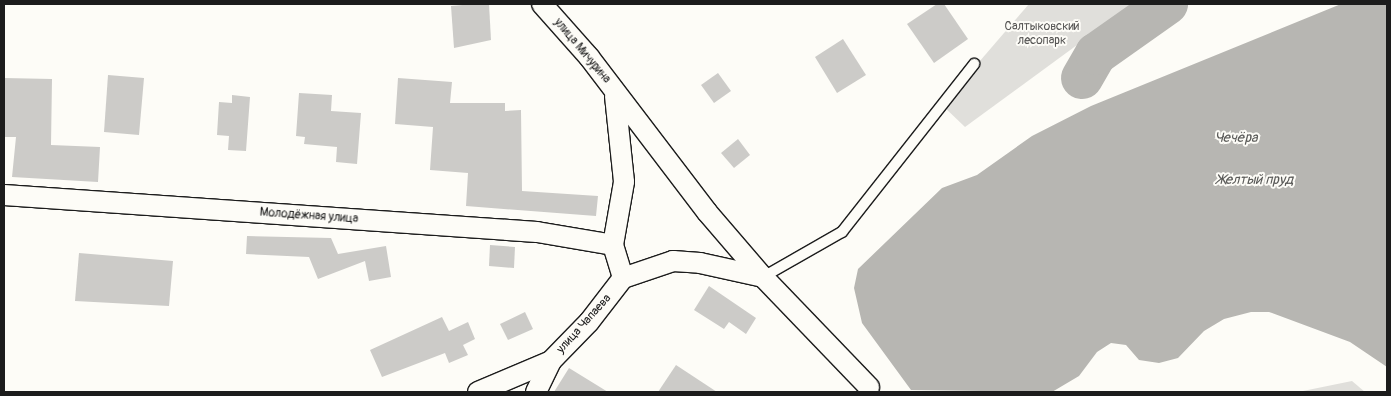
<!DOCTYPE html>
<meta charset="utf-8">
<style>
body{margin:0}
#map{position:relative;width:1391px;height:396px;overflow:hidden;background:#fdfcf7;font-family:Pangolin,sans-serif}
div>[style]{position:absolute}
.green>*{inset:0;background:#e0dfdb}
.water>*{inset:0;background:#b7b6b2}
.river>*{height:42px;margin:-21px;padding:0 21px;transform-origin:21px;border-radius:21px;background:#b7b6b2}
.building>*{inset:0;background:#cccbc8}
.roads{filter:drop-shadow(1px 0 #1c1c1c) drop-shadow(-1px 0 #1c1c1c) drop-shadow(0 1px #1c1c1c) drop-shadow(0 -1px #1c1c1c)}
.lane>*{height:10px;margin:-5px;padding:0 5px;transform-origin:5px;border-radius:5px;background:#fdfcf7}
.street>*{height:20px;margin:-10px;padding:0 10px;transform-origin:10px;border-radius:10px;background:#fdfcf7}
span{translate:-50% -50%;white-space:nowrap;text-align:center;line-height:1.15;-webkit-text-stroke:4px #fdfcf7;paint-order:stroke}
.park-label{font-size:12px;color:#575655}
.street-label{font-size:12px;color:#1c1c1c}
.water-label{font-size:14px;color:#5a5a58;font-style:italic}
.frame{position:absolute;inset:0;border:5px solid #1c1c1c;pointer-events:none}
</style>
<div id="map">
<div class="green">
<div style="clip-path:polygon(1029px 4px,1133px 4px,965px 127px,942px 105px)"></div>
<div style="clip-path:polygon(1352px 381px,1365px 392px,1298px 392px)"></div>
</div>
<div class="water">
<div style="clip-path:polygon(1341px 4px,1387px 4px,1387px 367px,1350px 342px,1269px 312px,1251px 312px,1224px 319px,1204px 331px,1178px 358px,1159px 363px,1139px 360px,1126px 345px,1111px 343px,1097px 352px,1079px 376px,1052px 392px,911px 390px,862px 323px,854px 288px,858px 269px,942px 188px,977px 175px,1032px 136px,1091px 106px)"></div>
</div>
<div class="river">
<div style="left:1082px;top:78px;width:28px;rotate:-60deg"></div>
<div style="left:1096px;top:54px;width:87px;rotate:-35.2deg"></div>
</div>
<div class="building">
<div style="clip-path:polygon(474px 4px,489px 4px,491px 40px,454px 48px,451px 6px)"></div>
<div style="clip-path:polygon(937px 4px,944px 4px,968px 39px,934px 63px,907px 24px)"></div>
<div style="clip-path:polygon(843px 39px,866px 75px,837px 93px,815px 57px)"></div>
<div style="clip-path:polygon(718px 73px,731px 91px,714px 103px,701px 85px)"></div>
<div style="clip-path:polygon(108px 75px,144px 78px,139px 135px,104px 132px)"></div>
<div style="clip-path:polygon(4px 78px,52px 79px,51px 145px,100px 147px,98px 182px,12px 177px,16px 137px,4px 137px)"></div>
<div style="clip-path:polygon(398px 78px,452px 82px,450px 103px,505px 103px,505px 111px,521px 110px,522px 191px,598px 196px,596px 216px,466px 206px,468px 173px,430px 170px,433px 127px,395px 124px)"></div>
<div style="clip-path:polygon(299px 93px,332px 95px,331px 111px,361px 113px,357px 164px,336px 162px,337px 147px,304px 144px,305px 137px,296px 136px)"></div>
<div style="clip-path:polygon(232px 95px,250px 97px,246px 151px,228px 150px,229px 136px,217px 135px,219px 102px,232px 103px)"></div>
<div style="clip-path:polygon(738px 139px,750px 155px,734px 168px,721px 153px)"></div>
<div style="clip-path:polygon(247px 236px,331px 238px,338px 254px,386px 246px,391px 277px,369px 281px,365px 261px,318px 279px,309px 257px,246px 254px)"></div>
<div style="clip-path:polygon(490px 245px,515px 247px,514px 268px,489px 266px)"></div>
<div style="clip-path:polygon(79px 253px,173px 261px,169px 306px,75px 301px)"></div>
<div style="clip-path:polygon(709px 286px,756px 318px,746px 334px,729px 322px,724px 329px,694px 310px)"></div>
<div style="clip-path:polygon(525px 312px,533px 329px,508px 340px,500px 324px)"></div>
<div style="clip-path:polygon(442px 317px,449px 331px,468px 322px,475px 339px,463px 345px,468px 355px,449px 363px,445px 353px,382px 377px,370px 350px)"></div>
<div style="clip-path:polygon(676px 365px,717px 392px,658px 392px)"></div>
<div style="clip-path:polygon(569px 368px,608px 392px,554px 392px)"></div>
</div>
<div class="roads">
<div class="lane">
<div style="left:763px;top:277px;width:91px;rotate:-29.7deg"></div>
<div style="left:842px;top:232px;width:214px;rotate:-51.8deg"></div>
</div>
<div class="street">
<div style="left:542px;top:4px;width:71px;rotate:48.4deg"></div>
<div style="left:589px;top:57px;width:195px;rotate:52.7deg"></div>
<div style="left:707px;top:212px;width:86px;rotate:49.3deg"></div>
<div style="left:763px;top:277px;width:153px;rotate:46.1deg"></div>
<div style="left:615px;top:96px;width:86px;rotate:84deg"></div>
<div style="left:624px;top:182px;width:64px;rotate:99.9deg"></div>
<div style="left:613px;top:245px;width:34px;rotate:73deg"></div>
<div style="left:4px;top:195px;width:534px;rotate:3.97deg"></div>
<div style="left:537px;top:232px;width:77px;rotate:9.7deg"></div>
<div style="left:478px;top:392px;width:79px;rotate:-23deg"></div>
<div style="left:536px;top:392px;width:34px;rotate:-64deg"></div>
<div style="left:551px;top:361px;width:54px;rotate:-45.7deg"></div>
<div style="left:589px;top:322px;width:56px;rotate:-52.3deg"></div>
<div style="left:623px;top:278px;width:53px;rotate:-18.8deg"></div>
<div style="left:673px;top:261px;width:27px;rotate:4deg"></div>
<div style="left:700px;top:263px;width:65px;rotate:12.5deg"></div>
</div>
</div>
<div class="park-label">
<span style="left:1042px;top:34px">Салтыковский<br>лесопарк</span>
</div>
<div class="street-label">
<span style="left:582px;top:51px;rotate:50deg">улица Мичурина</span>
<span style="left:309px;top:216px;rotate:4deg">Молодёжная улица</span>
<span style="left:584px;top:324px;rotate:-48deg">улица Чапаева</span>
</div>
<div class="water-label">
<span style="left:1236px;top:138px">Чечёра</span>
<span style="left:1255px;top:180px">Желтый пруд</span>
</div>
<div class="frame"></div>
</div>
